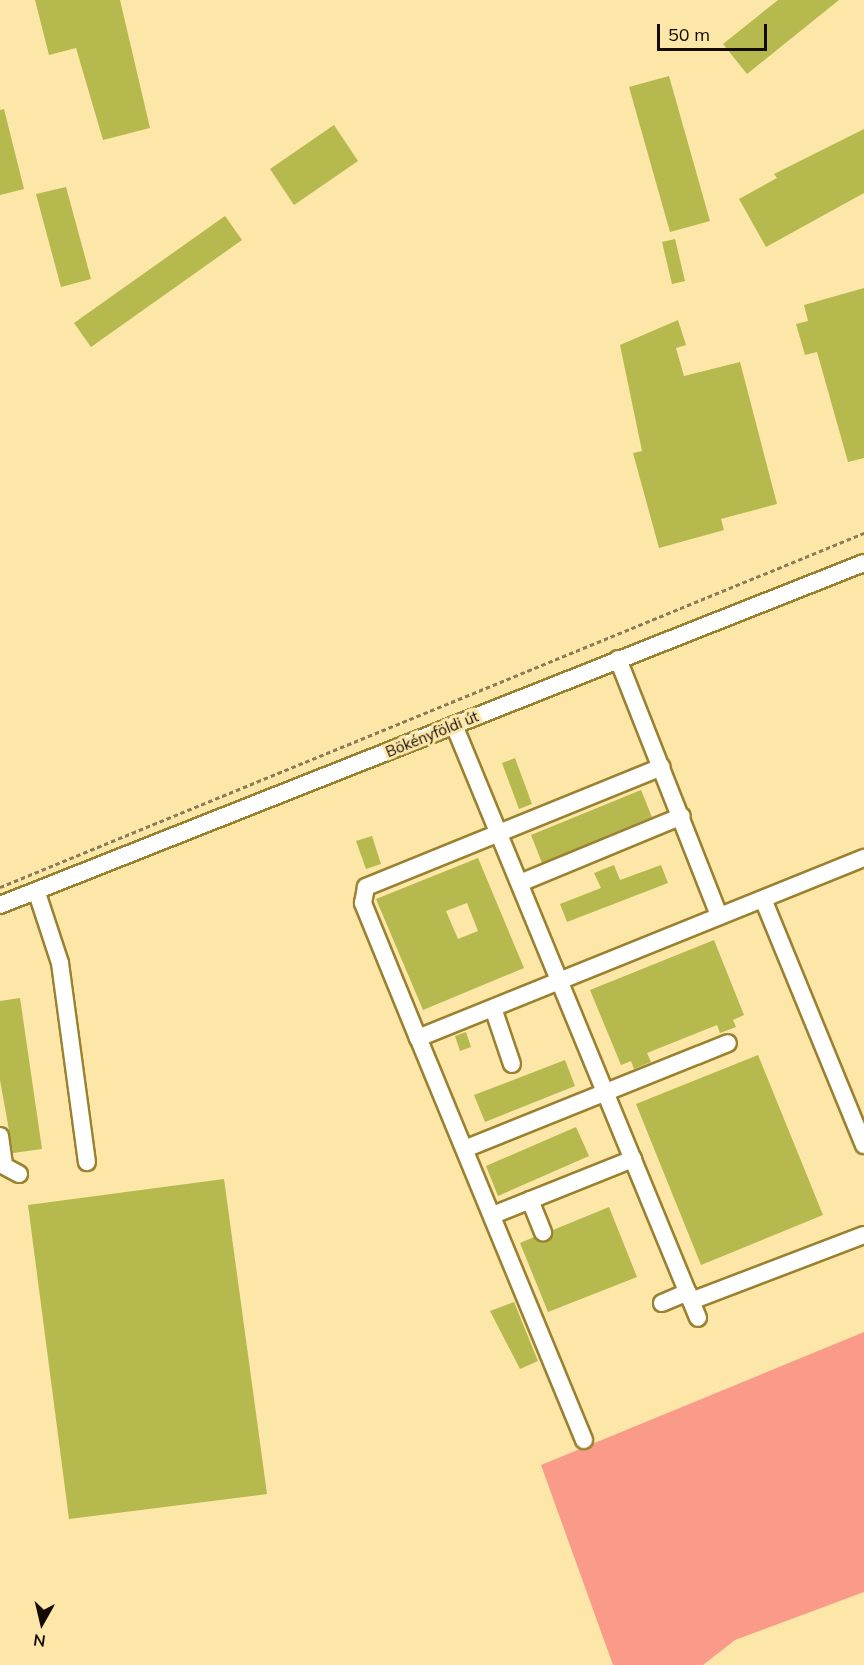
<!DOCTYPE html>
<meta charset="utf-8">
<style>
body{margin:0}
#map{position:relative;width:864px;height:1665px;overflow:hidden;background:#fce6a8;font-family:Mulish,sans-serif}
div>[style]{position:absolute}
.green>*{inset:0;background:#fa9b8a}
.building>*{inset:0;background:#b5b94e}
.path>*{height:3px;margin-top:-1.5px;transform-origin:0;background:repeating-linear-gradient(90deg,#8b7c56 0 4.5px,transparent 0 7.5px)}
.roads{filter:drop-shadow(2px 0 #9b812f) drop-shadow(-2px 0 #9b812f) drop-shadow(0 2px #9b812f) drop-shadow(0 -2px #9b812f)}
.minor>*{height:16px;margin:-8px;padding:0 8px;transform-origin:8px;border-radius:8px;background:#fff}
span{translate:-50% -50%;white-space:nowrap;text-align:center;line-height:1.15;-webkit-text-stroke:6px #fce6a8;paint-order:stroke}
.street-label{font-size:15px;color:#140c00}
.north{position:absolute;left:12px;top:1593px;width:60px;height:60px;-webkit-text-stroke:4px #fce6a8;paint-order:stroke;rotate:188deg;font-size:16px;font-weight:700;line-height:24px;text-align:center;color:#140c00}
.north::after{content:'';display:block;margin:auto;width:21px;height:27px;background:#140c00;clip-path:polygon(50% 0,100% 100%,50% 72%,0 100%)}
.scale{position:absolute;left:657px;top:24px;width:110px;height:27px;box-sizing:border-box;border:3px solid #140c00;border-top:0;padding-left:8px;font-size:18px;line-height:21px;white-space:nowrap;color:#140c00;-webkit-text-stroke:4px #fce6a8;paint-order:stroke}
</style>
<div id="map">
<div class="green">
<div style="clip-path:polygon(864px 1332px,864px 1592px,735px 1640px,703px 1665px,613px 1665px,541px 1465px)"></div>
</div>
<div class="building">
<div style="clip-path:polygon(35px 0,120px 0,150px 128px,103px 140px,76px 48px,49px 55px)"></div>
<div style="clip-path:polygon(778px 0,839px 0,747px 74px,723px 44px)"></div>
<div style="clip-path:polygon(669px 76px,710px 221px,670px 232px,629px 87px)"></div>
<div style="clip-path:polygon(4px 109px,24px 189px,0 195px,0 110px)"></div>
<div style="clip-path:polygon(334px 125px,358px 161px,294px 205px,270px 169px)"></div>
<div style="clip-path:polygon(864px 129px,864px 193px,766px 247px,739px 199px,777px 178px,774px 174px)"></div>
<div style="clip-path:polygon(66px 187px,91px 279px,61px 287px,36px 194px)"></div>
<div style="clip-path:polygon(225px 216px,242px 240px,91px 347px,74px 323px)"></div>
<div style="clip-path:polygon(675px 239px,685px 281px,672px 284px,662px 242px)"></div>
<div style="clip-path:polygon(864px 288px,864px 458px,848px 462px,817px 352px,805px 355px,796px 324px,808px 321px,804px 305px)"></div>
<div style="clip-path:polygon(678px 320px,686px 345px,676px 348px,684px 376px,740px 362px,777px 504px,721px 519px,724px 530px,659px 548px,633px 453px,642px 451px,620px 345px)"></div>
<div style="clip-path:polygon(515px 758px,532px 804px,519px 809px,502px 763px)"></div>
<div style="clip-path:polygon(641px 790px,652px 817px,542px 863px,531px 835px)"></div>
<div style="clip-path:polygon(372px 836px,381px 864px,366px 869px,356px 841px)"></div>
<div style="clip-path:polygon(evenodd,478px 858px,524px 968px,423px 1010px,376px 899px,478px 858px,467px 903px,478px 931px,458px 939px,446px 911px,467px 903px)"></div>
<div style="clip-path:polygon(614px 865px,620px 880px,661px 865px,668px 883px,567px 922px,560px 904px,601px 888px,594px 873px)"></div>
<div style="clip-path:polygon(714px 940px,744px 1015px,733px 1020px,736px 1027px,720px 1033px,717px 1025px,647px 1053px,651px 1062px,634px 1069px,631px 1061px,621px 1065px,590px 990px)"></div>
<div style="clip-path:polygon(20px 998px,42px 1149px,13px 1153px,0 1080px,0 1001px)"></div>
<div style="clip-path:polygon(466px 1032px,471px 1047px,460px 1051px,455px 1036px)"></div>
<div style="clip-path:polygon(758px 1055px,823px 1215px,701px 1265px,636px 1104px)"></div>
<div style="clip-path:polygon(565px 1060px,575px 1086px,485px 1122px,474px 1095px)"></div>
<div style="clip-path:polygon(576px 1127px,589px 1156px,498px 1196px,486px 1166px)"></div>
<div style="clip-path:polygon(224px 1179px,267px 1494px,69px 1519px,28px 1205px)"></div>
<div style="clip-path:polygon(609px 1207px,637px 1277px,548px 1312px,520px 1243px,534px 1237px,546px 1242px,553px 1230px)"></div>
<div style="clip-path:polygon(514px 1302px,538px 1361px,520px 1369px,490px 1311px)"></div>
</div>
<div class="path">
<div style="left:0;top:887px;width:934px;rotate:-22.28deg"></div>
</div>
<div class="roads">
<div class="minor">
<div style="left:618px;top:659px;width:276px;rotate:68.5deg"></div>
<div style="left:454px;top:725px;width:641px;rotate:67.63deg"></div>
<div style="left:520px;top:883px;width:175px;rotate:-22.5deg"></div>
<div style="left:37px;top:893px;width:74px;rotate:71.8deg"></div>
<div style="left:60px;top:963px;width:201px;rotate:82.3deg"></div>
<div style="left:763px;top:899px;width:266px;rotate:67.7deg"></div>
<div style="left:0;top:905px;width:929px;rotate:-21.6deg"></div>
<div style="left:493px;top:1008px;width:59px;rotate:71.3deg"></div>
<div style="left:418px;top:1038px;width:146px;rotate:-112.2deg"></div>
<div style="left:363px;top:903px;width:16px;rotate:-79deg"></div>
<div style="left:366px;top:887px;width:319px;rotate:-22.1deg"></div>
<div style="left:0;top:1136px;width:30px;rotate:82deg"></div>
<div style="left:4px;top:1166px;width:17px;rotate:28deg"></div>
<div style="left:467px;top:1148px;width:281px;rotate:-21.9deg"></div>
<div style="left:530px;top:1200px;width:35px;rotate:68deg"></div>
<div style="left:493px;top:1215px;width:151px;rotate:-21.8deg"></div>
<div style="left:691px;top:1301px;width:185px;rotate:-20.9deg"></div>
<div style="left:662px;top:1303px;width:28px;rotate:-23deg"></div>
<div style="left:584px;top:1440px;width:435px;rotate:-112.4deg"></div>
<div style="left:418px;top:1038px;width:481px;rotate:-22deg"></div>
</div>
</div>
<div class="street-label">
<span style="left:432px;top:734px;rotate:-22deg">Bökényföldi út</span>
</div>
<div class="north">N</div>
<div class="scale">50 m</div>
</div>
